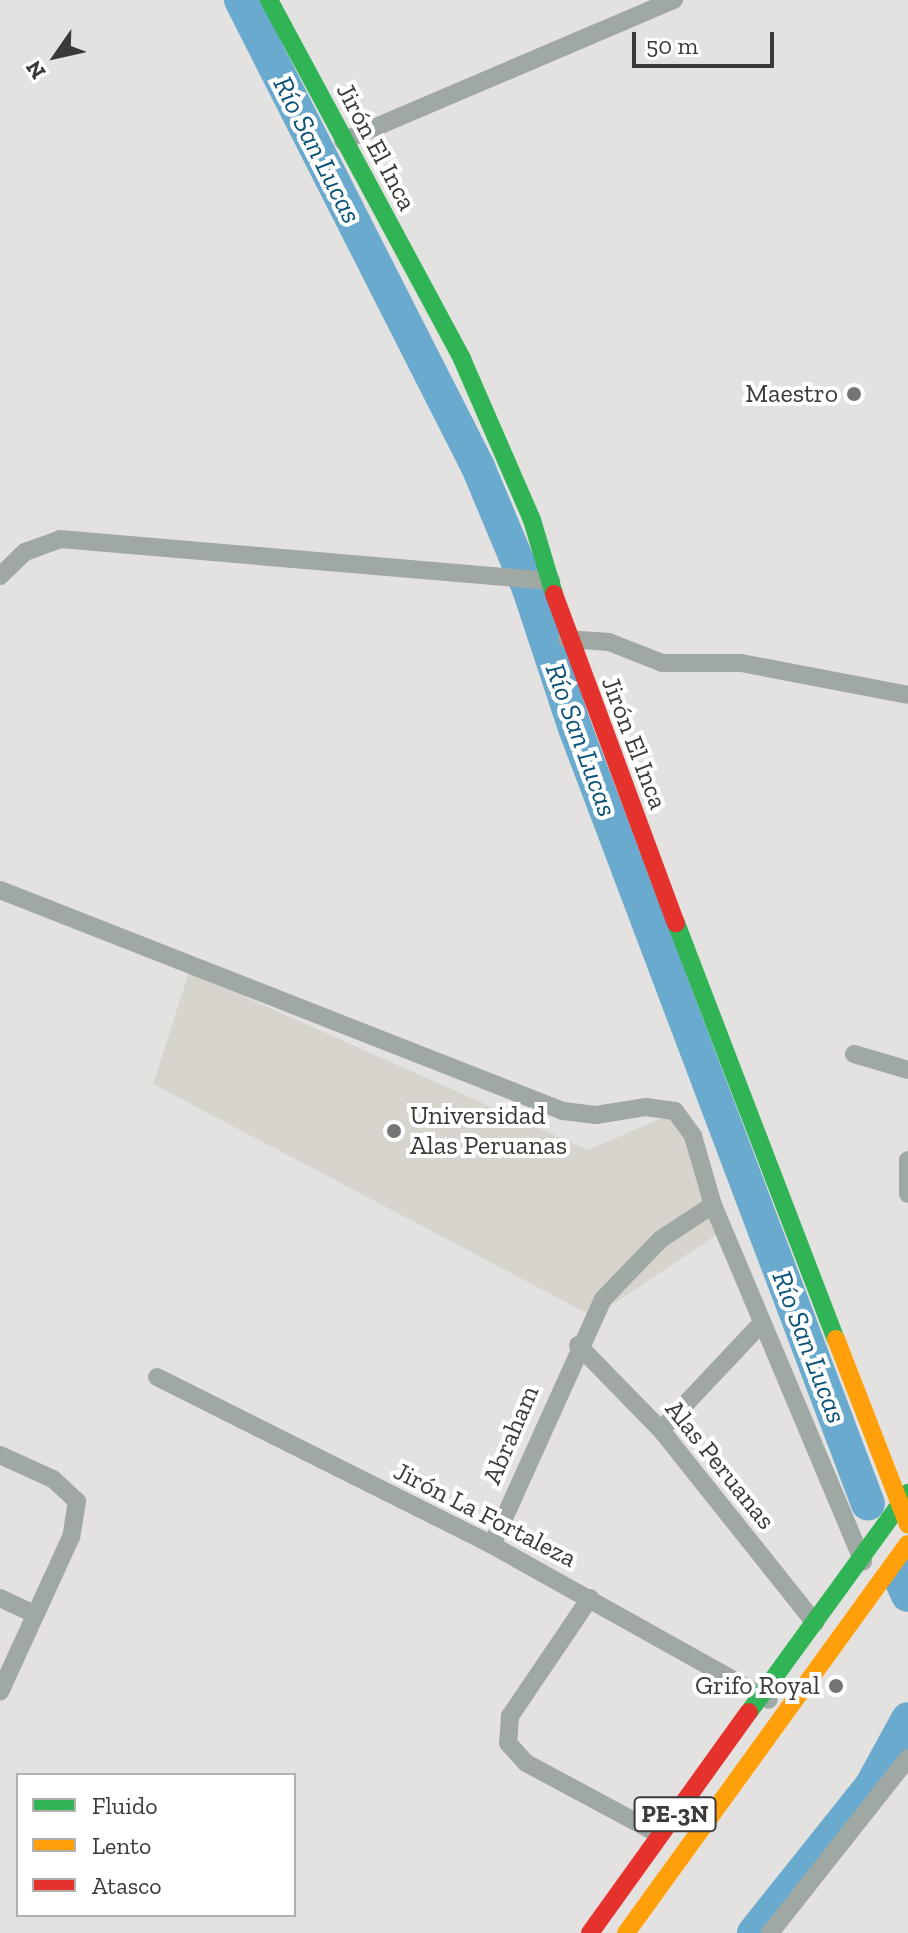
<!DOCTYPE html>
<meta charset="utf-8">
<style>
body{margin:0}
#map{position:relative;width:908px;height:1933px;overflow:hidden;background:#e4e2e0;font-family:"Zilla Slab",serif}
div>[style]{position:absolute}
.built>*{inset:0;background:#d7d3cd}
.river>*{height:34px;margin:-17px;padding:0 17px;transform-origin:17px;border-radius:17px;background:#69aace}
.street>*{height:18px;margin:-9px;padding:0 9px;transform-origin:9px;border-radius:9px;background:#9fa8a3}
.fast>*{height:18px;margin:-9px;padding:0 9px;transform-origin:9px;border-radius:9px;background:#30b455}
.slow>*{height:18px;margin:-9px;padding:0 9px;transform-origin:9px;border-radius:9px;background:#ff9f0a}
.jam>*{height:18px;margin:-9px;padding:0 9px;transform-origin:9px;border-radius:9px;background:#e5322d}
.dots>*{width:22px;height:22px;translate:-50% -50%;box-sizing:border-box;border:4px solid #fff;border-radius:50%}
span{translate:-50% -50%;white-space:nowrap;text-align:center;line-height:1.15;-webkit-text-stroke:8px #fff;paint-order:stroke}
.shield-label span{padding:2px 6px;background:#fff;border:2px solid;border-radius:6px;-webkit-text-stroke-width:0}
.shield-label{font-size:24px;color:#3b3a38;font-weight:700}
.street-label{font-size:26px;color:#3b3a38}
.poi-label{font-size:26px;color:#3b3a38}
.right{translate:-100% -50%;text-align:right}
.left{translate:0 -50%;text-align:left}
.water-label{font-size:28px;color:#0b5378;font-style:italic}
.legend{position:absolute;left:16px;top:1773px;width:280px;height:144px;box-sizing:border-box;background:#fff;border:2px solid #b1b0af;margin:0;padding:10px 14px;list-style:none;font-size:24px;color:#3b3a38}
.legend li{display:flex;align-items:center;gap:16px;height:40px}
.legend b{width:40px;border:2px solid #b1b0af}
.north{position:absolute;left:16px;top:16px;width:80px;height:80px;-webkit-text-stroke:6px #fff;paint-order:stroke;rotate:236deg;font-size:22px;font-weight:700;line-height:32px;text-align:center;color:#3b3a38}
.north::after{content:'';display:block;margin:auto;width:28px;height:36px;background:#3b3a38;clip-path:polygon(50% 0,100% 100%,50% 72%,0 100%)}
.scale{position:absolute;left:632px;top:32px;width:142px;height:36px;box-sizing:border-box;border:4px solid #3b3a38;border-top:0;padding-left:10px;font-size:24px;line-height:28px;white-space:nowrap;color:#3b3a38;-webkit-text-stroke:6px #fff;paint-order:stroke}
</style>
<div id="map">
<div class="built">
<div style="clip-path:polygon(189px 972px,588px 1150px,676px 1112px,728px 1227px,594px 1317px,153px 1084px)"></div>
</div>
<div class="river">
<div style="left:241px;top:0;width:524px;rotate:63.09deg"></div>
<div style="left:478px;top:467px;width:132px;rotate:67.3deg"></div>
<div style="left:529px;top:589px;width:146px;rotate:71.7deg"></div>
<div style="left:575px;top:728px;width:829px;rotate:69.31deg"></div>
<div style="left:898px;top:1573px;width:24px;rotate:66deg"></div>
<div style="left:754px;top:1933px;width:189px;rotate:-51.4deg"></div>
<div style="left:872px;top:1785px;width:75px;rotate:-61.4deg"></div>
</div>
<div class="street">
<div style="left:343px;top:141px;width:360px;rotate:-23.1deg"></div>
<div style="left:0;top:576px;width:35px;rotate:-44deg"></div>
<div style="left:25px;top:552px;width:37px;rotate:-20deg"></div>
<div style="left:60px;top:539px;width:493px;rotate:4.9deg"></div>
<div style="left:567px;top:639px;width:42px;rotate:4.1deg"></div>
<div style="left:609px;top:642px;width:57px;rotate:21.6deg"></div>
<div style="left:662px;top:663px;width:79px"></div>
<div style="left:741px;top:663px;width:170px;rotate:10.8deg"></div>
<div style="left:0;top:890px;width:605px;rotate:21.43deg"></div>
<div style="left:563px;top:1111px;width:33px;rotate:7deg"></div>
<div style="left:596px;top:1115px;width:51px;rotate:-9.1deg"></div>
<div style="left:646px;top:1107px;width:29px;rotate:8deg"></div>
<div style="left:675px;top:1111px;width:31px;rotate:54deg"></div>
<div style="left:693px;top:1136px;width:72px;rotate:73.8deg"></div>
<div style="left:713px;top:1205px;width:387px;rotate:67.2deg"></div>
<div style="left:854px;top:1054px;width:56px;rotate:16.5deg"></div>
<div style="left:908px;top:1160px;width:34px;rotate:90deg"></div>
<div style="left:578px;top:1345px;width:119px;rotate:45.7deg"></div>
<div style="left:661px;top:1430px;width:247px;rotate:51.4deg"></div>
<div style="left:157px;top:1377px;width:375px;rotate:26.6deg"></div>
<div style="left:492px;top:1545px;width:317px;rotate:29.2deg"></div>
<div style="left:661px;top:1430px;width:147px;rotate:-46.7deg"></div>
<div style="left:0;top:1455px;width:58px;rotate:24.4deg"></div>
<div style="left:53px;top:1479px;width:33px;rotate:43deg"></div>
<div style="left:77px;top:1501px;width:36px;rotate:99deg"></div>
<div style="left:71px;top:1537px;width:170px;rotate:114.6deg"></div>
<div style="left:492px;top:1545px;width:270px;rotate:-65.7deg"></div>
<div style="left:603px;top:1299px;width:83px;rotate:-46deg"></div>
<div style="left:661px;top:1239px;width:62px;rotate:-33.2deg"></div>
<div style="left:0;top:1598px;width:38px;rotate:25deg"></div>
<div style="left:590px;top:1598px;width:143px;rotate:124.1deg"></div>
<div style="left:510px;top:1716px;width:27px;rotate:94deg"></div>
<div style="left:508px;top:1743px;width:27px;rotate:48deg"></div>
<div style="left:526px;top:1763px;width:152px;rotate:28.2deg"></div>
<div style="left:770px;top:1933px;width:223px;rotate:-51.7deg"></div>
</div>
<div class="fast">
<div style="left:269px;top:0;width:408px;rotate:61.7deg"></div>
<div style="left:462px;top:359px;width:176px;rotate:66.5deg"></div>
<div style="left:532px;top:520px;width:77px;rotate:73.4deg"></div>
<div style="left:676px;top:923px;width:446px;rotate:69deg"></div>
<div style="left:749px;top:1712px;width:271px;rotate:-54deg"></div>
</div>
<div class="slow">
<div style="left:836px;top:1339px;width:199px;rotate:68.8deg"></div>
<div style="left:626px;top:1933px;width:480px;rotate:-54.1deg"></div>
</div>
<div class="jam">
<div style="left:554px;top:594px;width:351px;rotate:69.7deg"></div>
<div style="left:590px;top:1933px;width:272px;rotate:-54.3deg"></div>
</div>
<div class="dots">
<div style="left:854px;top:394px;background:#767573"></div>
<div style="left:394px;top:1131px;background:#767573"></div>
<div style="left:836px;top:1686px;background:#767573"></div>
</div>
<div class="shield-label">
<span style="left:675px;top:1814px">PE-3N</span>
</div>
<div class="street-label">
<span style="left:376px;top:147px;rotate:62deg">Jirón El Inca</span>
<span style="left:634px;top:743px;rotate:69deg">Jirón El Inca</span>
<span style="left:511px;top:1435px;rotate:-67deg">Abraham</span>
<span style="left:720px;top:1465px;rotate:51deg">Alas Peruanas</span>
<span style="left:485px;top:1515px;rotate:27deg">Jirón La Fortaleza</span>
</div>
<div class="poi-label">
<span class="right" style="left:838px;top:394px">Maestro</span>
<span class="left" style="left:410px;top:1131px">Universidad<br>Alas Peruanas</span>
<span class="right" style="left:820px;top:1686px">Grifo Royal</span>
</div>
<div class="water-label">
<span style="left:317px;top:150px;rotate:63deg">Río San Lucas</span>
<span style="left:581px;top:740px;rotate:70deg">Río San Lucas</span>
<span style="left:809px;top:1347px;rotate:69deg">Río San Lucas</span>
</div>
<ul class="legend">
<li><b style="height:10px;background:#30b455"></b>Fluido</li>
<li><b style="height:10px;background:#ff9f0a"></b>Lento</li>
<li><b style="height:10px;background:#e5322d"></b>Atasco</li>
</ul>
<div class="north">N</div>
<div class="scale">50 m</div>
</div>
